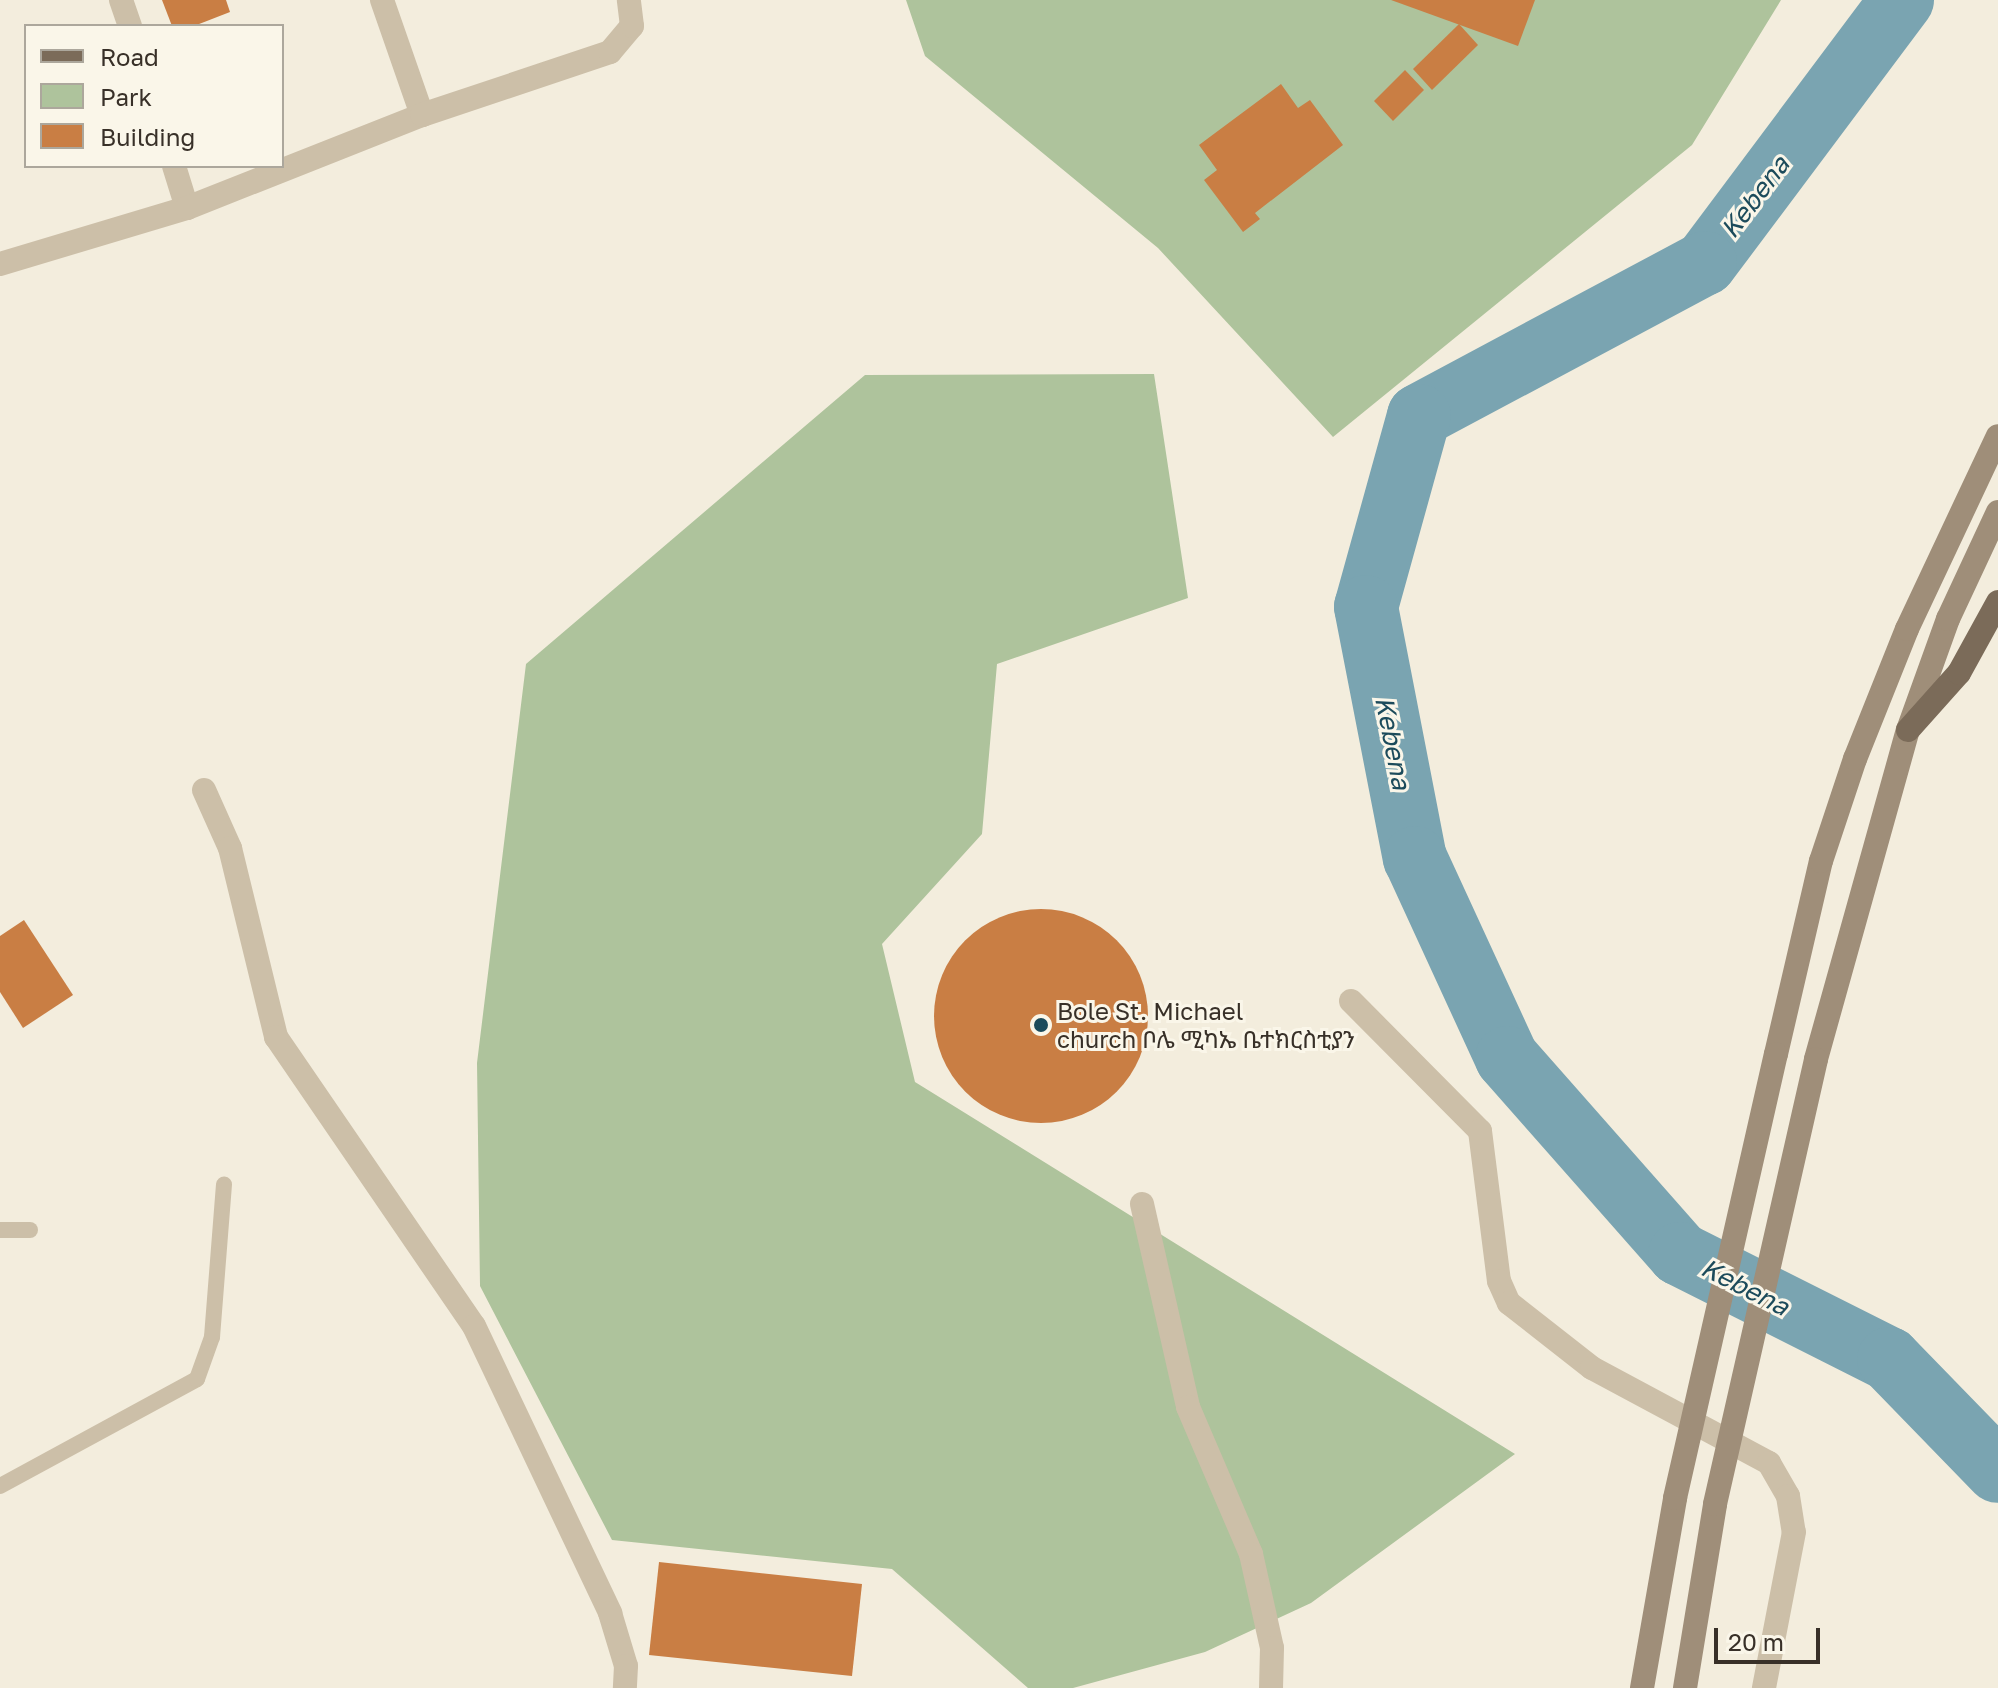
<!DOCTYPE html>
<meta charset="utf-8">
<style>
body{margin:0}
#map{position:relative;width:1998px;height:1688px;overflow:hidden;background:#f3eddd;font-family:"Golos Text","Noto Sans Ethiopic",sans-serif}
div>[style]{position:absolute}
.green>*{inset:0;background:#aec39c}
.river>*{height:64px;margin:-32px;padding:0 32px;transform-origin:32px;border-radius:32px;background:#7aa4b1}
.building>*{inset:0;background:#c97e44}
.round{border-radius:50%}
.lane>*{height:16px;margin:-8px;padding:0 8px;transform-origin:8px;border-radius:8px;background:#ccbfa8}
.street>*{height:24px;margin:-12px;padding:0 12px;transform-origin:12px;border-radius:12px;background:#ccbfa8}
.secondary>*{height:24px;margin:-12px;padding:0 12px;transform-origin:12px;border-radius:12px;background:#9f8e79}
.primary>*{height:24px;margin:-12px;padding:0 12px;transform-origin:12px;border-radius:12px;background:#7b6b59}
.secondary-bridge>*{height:24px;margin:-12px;padding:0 12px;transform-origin:12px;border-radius:12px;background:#9f8e79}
.dots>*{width:22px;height:22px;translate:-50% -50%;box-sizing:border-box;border:4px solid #faf6e9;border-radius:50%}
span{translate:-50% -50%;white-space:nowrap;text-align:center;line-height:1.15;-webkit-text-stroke:6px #faf6e9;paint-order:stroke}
.poi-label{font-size:24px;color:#383028}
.left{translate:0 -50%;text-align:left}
.water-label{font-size:26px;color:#1c4b5b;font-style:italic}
.legend{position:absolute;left:24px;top:24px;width:260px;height:144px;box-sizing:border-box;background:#faf6e9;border:2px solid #aca79c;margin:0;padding:10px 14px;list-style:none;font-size:24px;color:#383028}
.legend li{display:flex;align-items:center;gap:16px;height:40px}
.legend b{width:40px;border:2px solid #aca79c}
.scale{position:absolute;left:1714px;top:1628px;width:106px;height:36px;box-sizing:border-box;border:4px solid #383028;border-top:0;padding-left:10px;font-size:24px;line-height:28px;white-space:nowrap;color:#383028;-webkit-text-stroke:6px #faf6e9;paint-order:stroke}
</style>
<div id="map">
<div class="green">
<div style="clip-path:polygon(906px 0,1781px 0,1692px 145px,1333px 437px,1158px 248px,925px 56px)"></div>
<div style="clip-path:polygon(1154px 374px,1188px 598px,997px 664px,982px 834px,882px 944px,915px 1082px,1515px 1454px,1311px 1603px,1205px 1652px,1073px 1688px,1028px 1688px,892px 1569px,612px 1540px,480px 1286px,477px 1063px,526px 664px,865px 375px)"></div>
</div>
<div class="river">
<div style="left:1902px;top:0;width:329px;rotate:126.8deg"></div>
<div style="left:1705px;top:263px;width:324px;rotate:151.9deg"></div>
<div style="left:1419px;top:416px;width:198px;rotate:105.5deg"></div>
<div style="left:1366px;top:607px;width:256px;rotate:79deg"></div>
<div style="left:1415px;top:858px;width:220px;rotate:65.3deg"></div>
<div style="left:1507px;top:1058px;width:261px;rotate:48.6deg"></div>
<div style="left:1680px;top:1254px;width:234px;rotate:26.7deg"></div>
<div style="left:1889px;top:1359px;width:156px;rotate:45.8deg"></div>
</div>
<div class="building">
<div style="clip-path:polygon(162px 0,226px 0,230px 12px,194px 26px,172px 26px)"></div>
<div style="clip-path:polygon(1391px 0,1535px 0,1518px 46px)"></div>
<div style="clip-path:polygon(1459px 24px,1478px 45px,1432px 90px,1413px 69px)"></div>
<div style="clip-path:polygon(1405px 70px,1424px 90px,1393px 121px,1374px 101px)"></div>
<div style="clip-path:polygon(1281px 84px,1298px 108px,1310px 100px,1343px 145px,1255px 213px,1260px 219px,1243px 232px,1204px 180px,1217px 170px,1199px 145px)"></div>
<div class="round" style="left:934px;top:909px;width:214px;height:214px"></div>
<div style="clip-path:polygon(24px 920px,73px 995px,23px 1028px,0 992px,0 936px)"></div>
<div style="clip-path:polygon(659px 1562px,862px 1584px,852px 1676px,649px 1655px)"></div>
</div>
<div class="lane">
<div style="left:0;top:1230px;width:30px"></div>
<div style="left:0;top:1486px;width:224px;rotate:-28.5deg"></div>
<div style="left:197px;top:1379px;width:45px;rotate:-70.3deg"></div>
<div style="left:212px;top:1337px;width:153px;rotate:-85.5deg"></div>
</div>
<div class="street">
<div style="left:121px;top:0;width:28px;rotate:71deg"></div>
<div style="left:382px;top:0;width:122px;rotate:70.8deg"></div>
<div style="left:174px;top:166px;width:44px;rotate:72.8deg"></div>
<div style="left:0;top:264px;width:195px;rotate:-16.7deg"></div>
<div style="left:187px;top:208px;width:253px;rotate:-21.6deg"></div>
<div style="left:422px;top:115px;width:198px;rotate:-18.5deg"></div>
<div style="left:610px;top:52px;width:34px;rotate:-50deg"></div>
<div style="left:632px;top:26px;width:26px;rotate:-97deg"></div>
<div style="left:204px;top:790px;width:64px;rotate:65.9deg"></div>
<div style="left:230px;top:848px;width:195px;rotate:76.3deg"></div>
<div style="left:276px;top:1037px;width:350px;rotate:55.6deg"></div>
<div style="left:474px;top:1326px;width:318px;rotate:64.6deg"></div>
<div style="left:610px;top:1613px;width:55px;rotate:73.2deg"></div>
<div style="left:626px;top:1666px;width:22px;rotate:93deg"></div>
<div style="left:1351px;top:1001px;width:183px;rotate:45.2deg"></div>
<div style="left:1480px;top:1131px;width:151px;rotate:82.8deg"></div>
<div style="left:1499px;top:1281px;width:24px;rotate:66deg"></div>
<div style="left:1509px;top:1303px;width:105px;rotate:38.1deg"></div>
<div style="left:1592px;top:1368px;width:201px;rotate:28.2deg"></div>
<div style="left:1769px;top:1463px;width:38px;rotate:60deg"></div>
<div style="left:1788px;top:1496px;width:36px;rotate:81deg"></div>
<div style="left:1794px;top:1532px;width:159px;rotate:100.9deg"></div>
<div style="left:1142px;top:1204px;width:208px;rotate:77.2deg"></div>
<div style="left:1188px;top:1407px;width:160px;rotate:66.8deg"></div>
<div style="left:1251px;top:1554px;width:96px;rotate:77.4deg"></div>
<div style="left:1272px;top:1648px;width:40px;rotate:91.4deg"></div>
</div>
<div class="secondary">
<div style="left:1776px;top:1054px;width:198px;rotate:-76.9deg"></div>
<div style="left:1821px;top:861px;width:108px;rotate:-71.6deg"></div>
<div style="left:1855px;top:759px;width:140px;rotate:-68.2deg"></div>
<div style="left:1907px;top:629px;width:213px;rotate:-64.8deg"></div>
<div style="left:1816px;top:1059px;width:342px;rotate:-74.4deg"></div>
<div style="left:1908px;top:730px;width:118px;rotate:-70.2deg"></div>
<div style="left:1948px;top:619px;width:118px;rotate:-65deg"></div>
<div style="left:1642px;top:1688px;width:193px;rotate:-80.1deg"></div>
<div style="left:1685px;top:1688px;width:186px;rotate:-80.7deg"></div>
</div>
<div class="primary">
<div style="left:1908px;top:730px;width:76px;rotate:-48.2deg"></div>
<div style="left:1959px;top:673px;width:81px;rotate:-61.2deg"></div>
</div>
<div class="secondary-bridge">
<div style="left:1675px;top:1498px;width:455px;rotate:-77.2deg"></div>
<div style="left:1715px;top:1504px;width:456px;rotate:-77.2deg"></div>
</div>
<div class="dots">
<div style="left:1041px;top:1025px;background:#1c4b5b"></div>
</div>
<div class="poi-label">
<span class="left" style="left:1057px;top:1025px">Bole St. Michael<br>church ቦሌ ሚካኤ ቤተክርስቲያን</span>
</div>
<div class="water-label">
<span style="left:1755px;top:197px;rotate:-53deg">Kebena</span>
<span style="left:1393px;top:743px;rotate:79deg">Kebena</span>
<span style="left:1745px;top:1287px;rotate:27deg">Kebena</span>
</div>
<ul class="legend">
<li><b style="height:10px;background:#7b6b59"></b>Road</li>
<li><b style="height:22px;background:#aec39c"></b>Park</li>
<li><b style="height:22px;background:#c97e44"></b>Building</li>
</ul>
<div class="scale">20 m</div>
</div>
